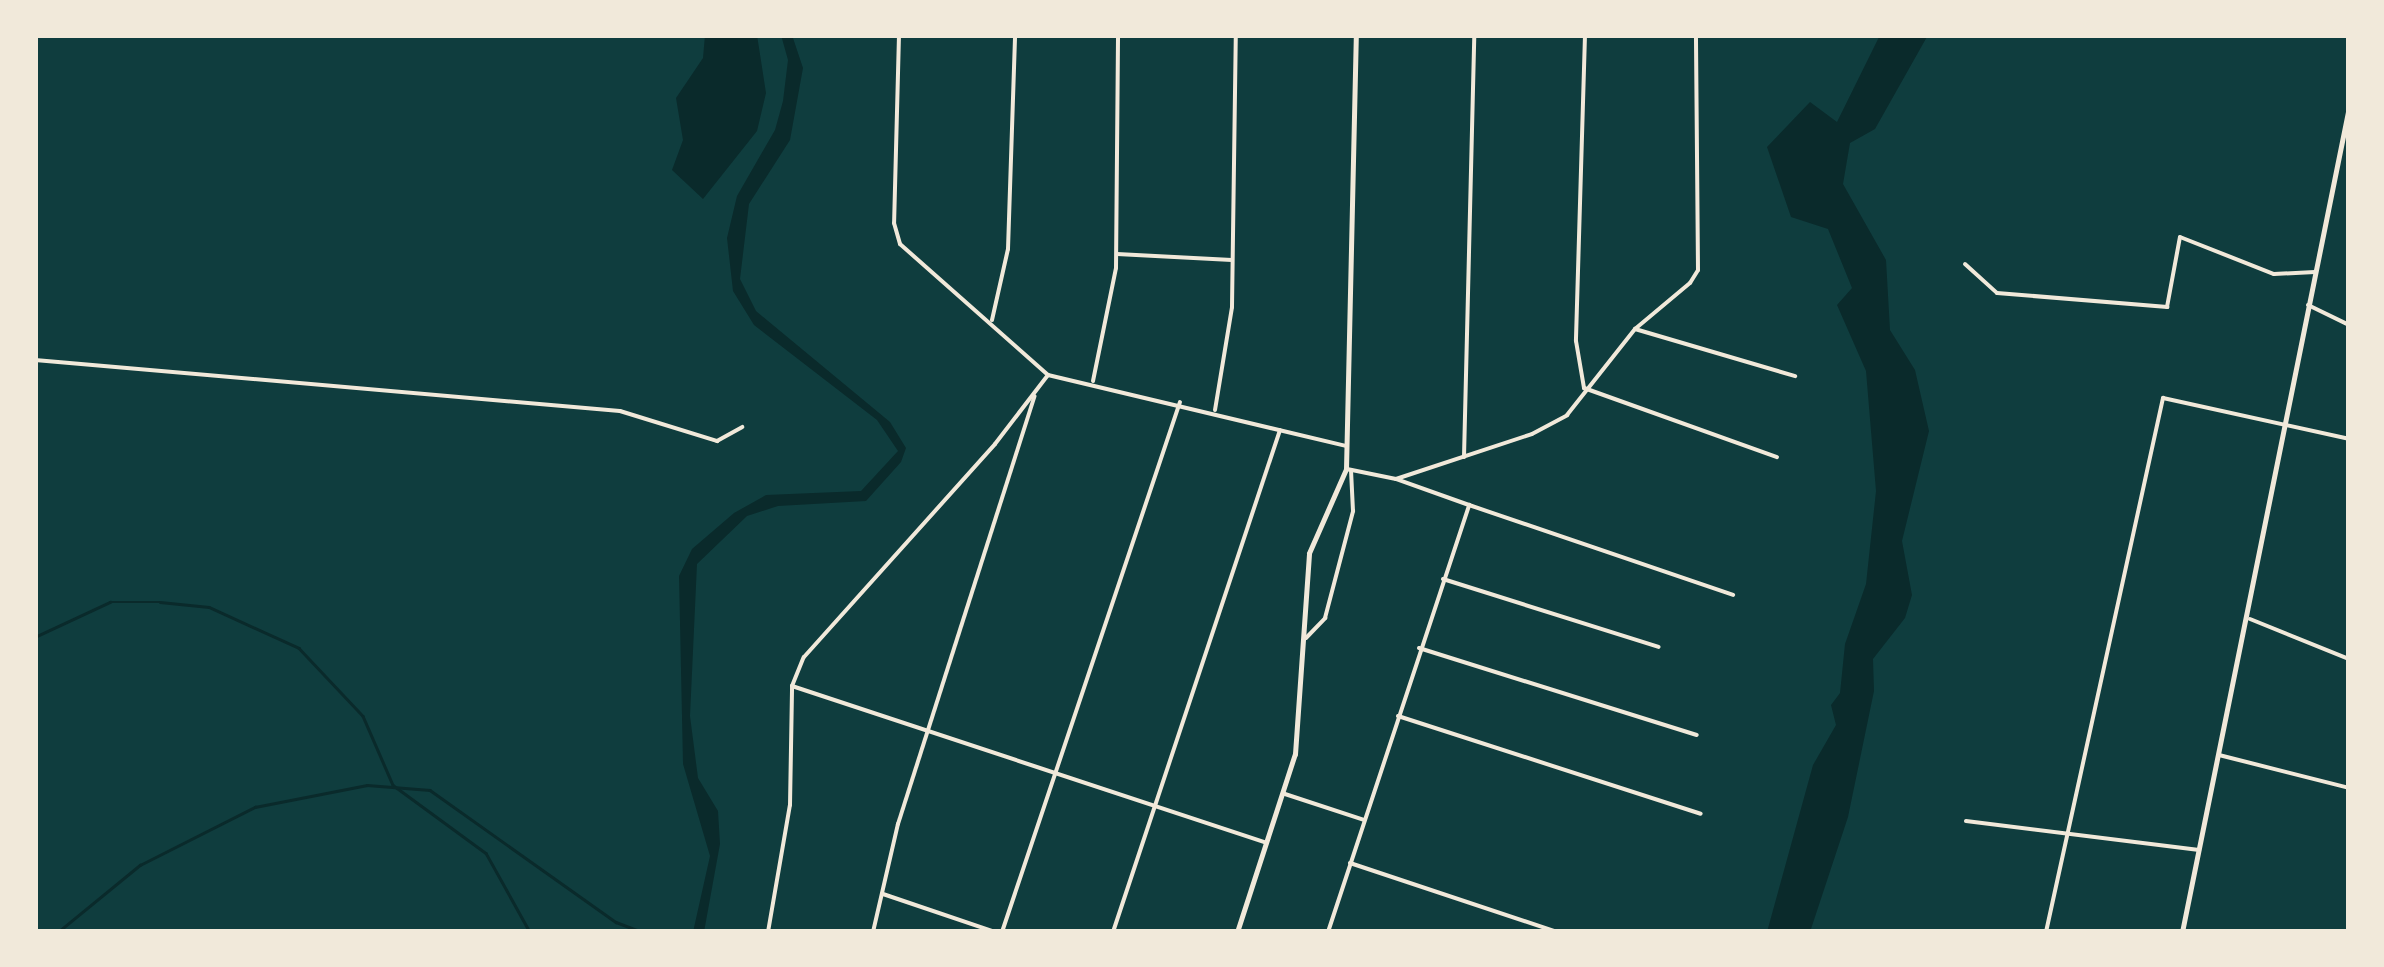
<!DOCTYPE html>
<style>
body{margin:0}
#map{position:relative;width:2384px;height:967px;overflow:hidden;background:#0f3d3e;font-family:"Nunito Sans",sans-serif}
div>[style]{position:absolute}
.water>*{inset:0;background:#0a2a2b}
.stream>*{height:2.5px;margin:-1.25px;padding:0 1.25px;transform-origin:1.25px;border-radius:1.25px;background:#0a2a2b}
.minor>*{height:4px;margin:-2px;padding:0 2px;transform-origin:2px;border-radius:2px;background:#f1e9da}
.tertiary>*{height:5px;margin:-2.5px;padding:0 2.5px;transform-origin:2.5px;border-radius:2.5px;background:#f1e9da}
span{translate:-50% -50%;white-space:nowrap;text-align:center;line-height:1.15;-webkit-text-stroke:9px #f1e9da;paint-order:stroke}
.frame{position:absolute;inset:0;border:38px solid #f1e9da;pointer-events:none}
</style>
<div id="map">
<div class="water">
<div style="clip-path:polygon(705px 35px,757px 35px,766px 93px,757px 131px,703px 199px,672px 170px,683px 140px,676px 98px,703px 58px)"></div>
<div style="clip-path:polygon(781px 35px,792px 35px,803px 68px,790px 140px,749px 204px,740px 279px,756px 311px,890px 422px,906px 448px,901px 462px,866px 501px,778px 506px,747px 516px,697px 564px,690px 716px,698px 778px,718px 811px,720px 844px,704px 932px,693px 932px,710px 856px,683px 764px,679px 576px,692px 549px,734px 513px,766px 495px,861px 491px,898px 451px,877px 420px,754px 325px,733px 291px,727px 238px,737px 196px,775px 130px,783px 101px,788px 60px)"></div>
<div style="clip-path:polygon(1880px 35px,1928px 35px,1875px 129px,1850px 143px,1843px 184px,1886px 260px,1890px 330px,1915px 370px,1929px 431px,1902px 541px,1912px 595px,1905px 618px,1873px 659px,1874px 691px,1848px 817px,1810px 932px,1767px 932px,1813px 765px,1836px 725px,1831px 705px,1840px 693px,1845px 644px,1866px 584px,1876px 491px,1866px 371px,1837px 305px,1852px 288px,1828px 229px,1791px 217px,1767px 147px,1810px 102px,1837px 122px)"></div>
</div>
<div class="stream">
<div style="left:35px;top:637px;width:83px;rotate:-25deg"></div>
<div style="left:110px;top:602px;width:50px"></div>
<div style="left:160px;top:602px;width:49px;rotate:5.8deg"></div>
<div style="left:209px;top:607px;width:99px;rotate:24.5deg"></div>
<div style="left:299px;top:648px;width:93px;rotate:46.7deg"></div>
<div style="left:363px;top:716px;width:75px;rotate:66.5deg"></div>
<div style="left:393px;top:785px;width:115px;rotate:36.2deg"></div>
<div style="left:486px;top:853px;width:90px;rotate:60.9deg"></div>
<div style="left:58px;top:932px;width:106px;rotate:-39.3deg"></div>
<div style="left:140px;top:865px;width:129px;rotate:-26.8deg"></div>
<div style="left:255px;top:807px;width:114px;rotate:-11.1deg"></div>
<div style="left:367px;top:785px;width:63px;rotate:4.5deg"></div>
<div style="left:430px;top:790px;width:228px;rotate:35.4deg"></div>
<div style="left:616px;top:922px;width:28px;rotate:21deg"></div>
</div>
<div class="minor">
<div style="left:899px;top:35px;width:188px;rotate:91.5deg"></div>
<div style="left:894px;top:223px;width:22px;rotate:74deg"></div>
<div style="left:900px;top:244px;width:198px;rotate:41.5deg"></div>
<div style="left:1048px;top:375px;width:306px;rotate:13.4deg"></div>
<div style="left:1585px;top:35px;width:306px;rotate:91.7deg"></div>
<div style="left:1576px;top:341px;width:48px;rotate:80.3deg"></div>
<div style="left:1584px;top:388px;width:205px;rotate:19.7deg"></div>
<div style="left:1117px;top:254px;width:115px;rotate:3deg"></div>
<div style="left:1965px;top:264px;width:43px;rotate:42.2deg"></div>
<div style="left:1997px;top:293px;width:171px;rotate:4.7deg"></div>
<div style="left:2167px;top:307px;width:71px;rotate:-79.5deg"></div>
<div style="left:2180px;top:237px;width:101px;rotate:21.5deg"></div>
<div style="left:2274px;top:274px;width:41px;rotate:-2.8deg"></div>
<div style="left:2308px;top:305px;width:46px;rotate:26deg"></div>
<div style="left:992px;top:320px;width:73px;rotate:-77.3deg"></div>
<div style="left:1008px;top:249px;width:214px;rotate:-88.1deg"></div>
<div style="left:1635px;top:329px;width:167px;rotate:16.4deg"></div>
<div style="left:35px;top:360px;width:587px;rotate:4.98deg"></div>
<div style="left:620px;top:411px;width:102px;rotate:17.2deg"></div>
<div style="left:717px;top:441px;width:29px;rotate:-29deg"></div>
<div style="left:1093px;top:381px;width:115px;rotate:-78.5deg"></div>
<div style="left:1116px;top:268px;width:233px;rotate:-89.5deg"></div>
<div style="left:1215px;top:410px;width:104px;rotate:-80.6deg"></div>
<div style="left:1232px;top:307px;width:272px;rotate:-89.2deg"></div>
<div style="left:1464px;top:457px;width:422px;rotate:-88.6deg"></div>
<div style="left:1347px;top:469px;width:50px;rotate:11.5deg"></div>
<div style="left:1396px;top:479px;width:143px;rotate:-18.3deg"></div>
<div style="left:1532px;top:434px;width:40px;rotate:-28deg"></div>
<div style="left:1567px;top:415px;width:110px;rotate:-51.7deg"></div>
<div style="left:1635px;top:329px;width:72px;rotate:-39.9deg"></div>
<div style="left:1690px;top:283px;width:15px;rotate:-58deg"></div>
<div style="left:1698px;top:270px;width:235px;rotate:-90.5deg"></div>
<div style="left:1469px;top:505px;width:279px;rotate:18.8deg"></div>
<div style="left:1443px;top:579px;width:226px;rotate:17.5deg"></div>
<div style="left:2250px;top:619px;width:107px;rotate:22deg"></div>
<div style="left:1306px;top:638px;width:28px;rotate:-46deg"></div>
<div style="left:1325px;top:618px;width:111px;rotate:-75.3deg"></div>
<div style="left:1353px;top:511px;width:41px;rotate:-92.8deg"></div>
<div style="left:1419px;top:648px;width:291px;rotate:17.4deg"></div>
<div style="left:792px;top:686px;width:500px;rotate:18.29deg"></div>
<div style="left:1398px;top:716px;width:318px;rotate:17.9deg"></div>
<div style="left:2219px;top:755px;width:134px;rotate:14.2deg"></div>
<div style="left:1285px;top:794px;width:83px;rotate:18.2deg"></div>
<div style="left:1966px;top:821px;width:235px;rotate:7.1deg"></div>
<div style="left:1350px;top:863px;width:218px;rotate:18.4deg"></div>
<div style="left:883px;top:894px;width:118px;rotate:18.7deg"></div>
<div style="left:768px;top:932px;width:129px;rotate:-80.2deg"></div>
<div style="left:790px;top:805px;width:119px;rotate:-89deg"></div>
<div style="left:792px;top:686px;width:31px;rotate:-68deg"></div>
<div style="left:804px;top:657px;width:286px;rotate:-48.1deg"></div>
<div style="left:995px;top:444px;width:87px;rotate:-52.5deg"></div>
<div style="left:873px;top:932px;width:111px;rotate:-77deg"></div>
<div style="left:898px;top:824px;width:449px;rotate:-72.3deg"></div>
<div style="left:1002px;top:932px;width:559px;rotate:-71.44deg"></div>
<div style="left:1113px;top:932px;width:529px;rotate:-71.6deg"></div>
<div style="left:1328px;top:932px;width:450px;rotate:-71.7deg"></div>
<div style="left:1469px;top:505px;width:77px;rotate:-160.4deg"></div>
<div style="left:2046px;top:932px;width:547px;rotate:-77.64deg"></div>
<div style="left:2163px;top:398px;width:190px;rotate:12.4deg"></div>
</div>
<div class="tertiary">
<div style="left:1237px;top:932px;width:187px;rotate:-72deg"></div>
<div style="left:1295px;top:754px;width:201px;rotate:-86deg"></div>
<div style="left:1309px;top:553px;width:92px;rotate:-66.2deg"></div>
<div style="left:1346px;top:469px;width:434px;rotate:-88.7deg"></div>
<div style="left:2182px;top:932px;width:842px;rotate:-78.56deg"></div>
</div>
<div class="frame"></div>
</div>
